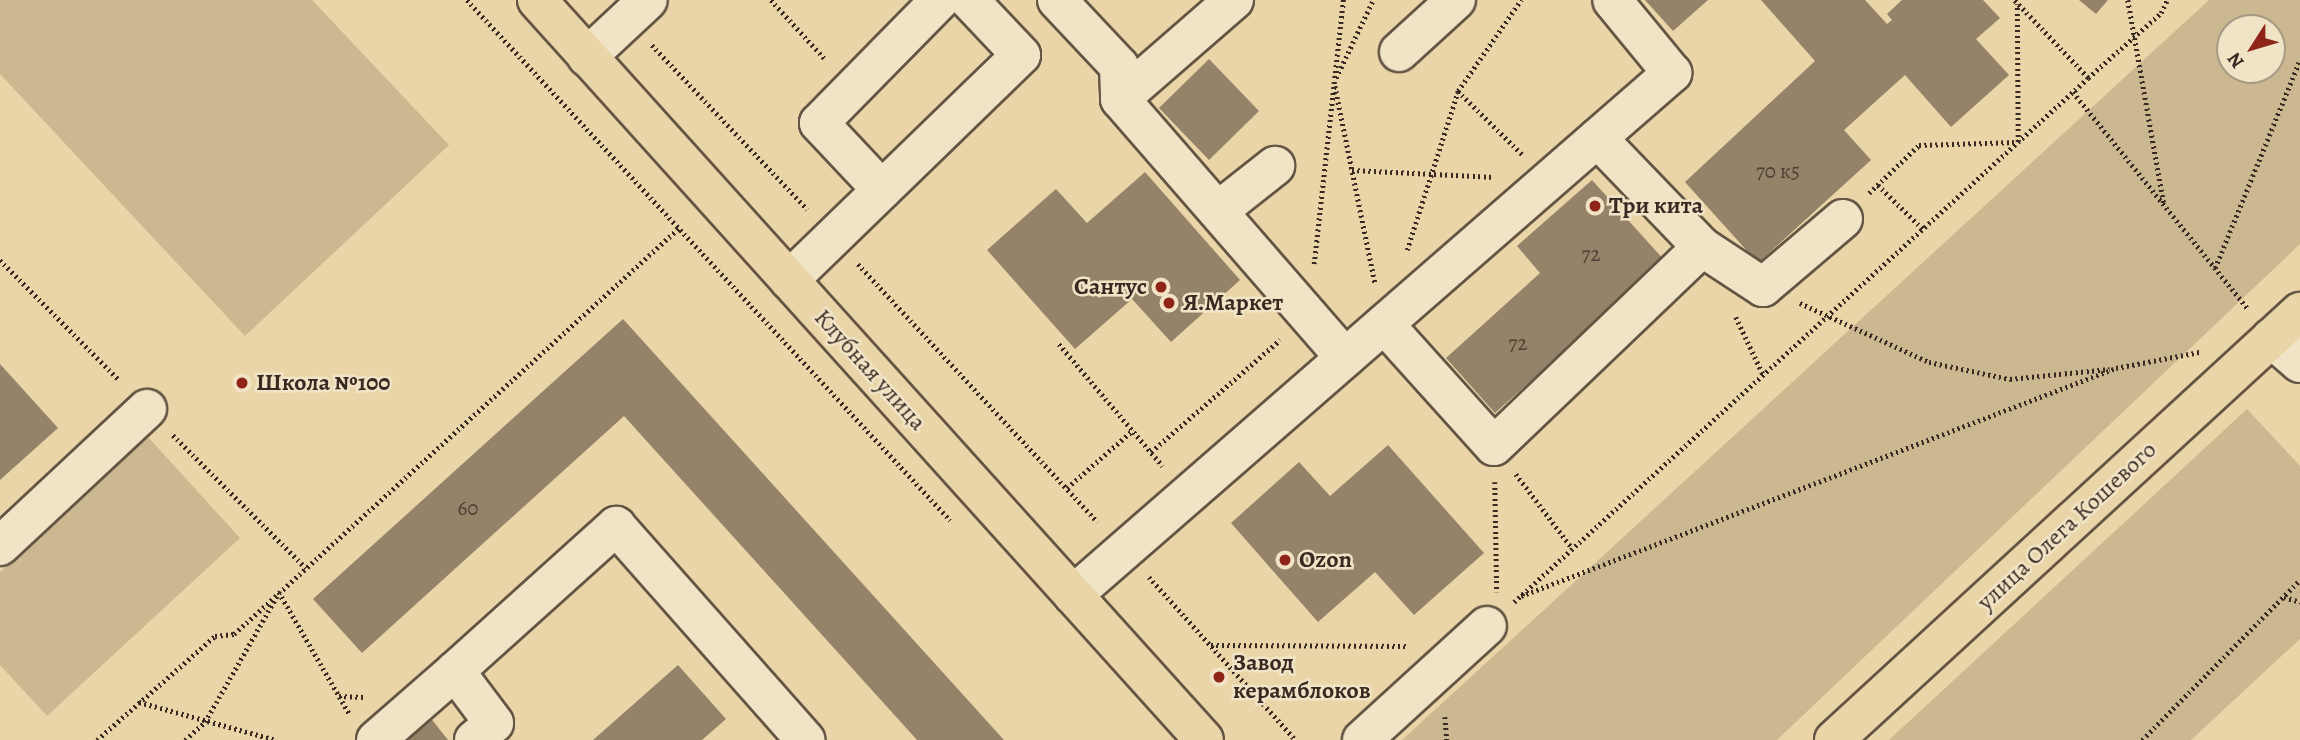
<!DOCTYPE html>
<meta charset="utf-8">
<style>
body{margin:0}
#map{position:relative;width:2300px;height:740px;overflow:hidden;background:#e9d5a8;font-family:Alegreya,serif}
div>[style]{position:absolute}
.green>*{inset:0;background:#cbb891}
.building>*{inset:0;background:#948368}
.path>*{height:4.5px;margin-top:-2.25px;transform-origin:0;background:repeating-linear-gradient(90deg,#382a22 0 2px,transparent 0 5.5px)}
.roads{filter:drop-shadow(2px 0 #645544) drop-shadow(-2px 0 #645544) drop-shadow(0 2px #645544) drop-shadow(0 -2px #645544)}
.minor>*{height:38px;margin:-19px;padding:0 19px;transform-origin:19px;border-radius:19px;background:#f1e4c6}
.major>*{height:38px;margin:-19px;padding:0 19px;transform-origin:19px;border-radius:19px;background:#e9d5a8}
.dots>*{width:19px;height:19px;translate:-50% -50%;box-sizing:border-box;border:4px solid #f1e4c6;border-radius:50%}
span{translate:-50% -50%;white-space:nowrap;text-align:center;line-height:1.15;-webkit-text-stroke:5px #f1e4c6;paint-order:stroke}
.number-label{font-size:21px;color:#4f4034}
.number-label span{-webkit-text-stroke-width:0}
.poi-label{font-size:24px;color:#382a22;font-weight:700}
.left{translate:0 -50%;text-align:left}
.right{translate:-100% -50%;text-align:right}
.street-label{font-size:24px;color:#382a22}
.north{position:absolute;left:2216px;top:14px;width:70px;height:70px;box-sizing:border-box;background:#f1e4c6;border:2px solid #a79a84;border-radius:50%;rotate:233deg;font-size:19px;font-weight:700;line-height:28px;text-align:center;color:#382a22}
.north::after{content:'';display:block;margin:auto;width:24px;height:32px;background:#8f2418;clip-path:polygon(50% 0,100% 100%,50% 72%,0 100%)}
</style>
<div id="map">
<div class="green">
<div style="clip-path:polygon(0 0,312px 0,449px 145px,245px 336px,0 74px)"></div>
<div style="clip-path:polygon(evenodd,2209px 0,2300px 0,2300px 244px,1777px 740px,1402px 740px,2209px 0,2230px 28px,2272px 28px,2272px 70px,2230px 70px,2230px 28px)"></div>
<div style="clip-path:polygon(2247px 409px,2300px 466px,2300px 639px,2191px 740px,1889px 740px)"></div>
<div style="clip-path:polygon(148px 437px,240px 538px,47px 716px,0 665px,0 572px)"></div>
</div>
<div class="building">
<div style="clip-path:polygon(1645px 0,1708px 0,1673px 31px)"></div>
<div style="clip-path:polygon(1761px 0,1865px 0,1887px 24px,1892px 20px,1887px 14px,1902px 0,1983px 0,2000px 18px,1976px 39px,2009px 75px,1951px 127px,1905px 75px,1844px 130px,1871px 160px,1758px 263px,1685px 182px,1815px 61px)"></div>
<div style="clip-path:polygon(2079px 0,2108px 0,2096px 14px)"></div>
<div style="clip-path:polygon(1209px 59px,1259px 111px,1209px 160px,1159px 108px)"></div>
<div style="clip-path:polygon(1145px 172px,1240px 280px,1171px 342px,1132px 299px,1075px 349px,987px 250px,1056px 189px,1087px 223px)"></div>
<div style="clip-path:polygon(1592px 180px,1665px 261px,1495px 413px,1446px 358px,1540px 273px,1517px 246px)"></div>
<div style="clip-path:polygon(623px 319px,1004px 740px,917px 740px,624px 416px,362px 653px,313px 599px)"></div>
<div style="clip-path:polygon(0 364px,58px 428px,0 480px)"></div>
<div style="clip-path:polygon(1388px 445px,1484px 553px,1414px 615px,1375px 572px,1318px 622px,1231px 523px,1299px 462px,1330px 496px)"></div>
<div style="clip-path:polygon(678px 665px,726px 719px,702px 740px,593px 740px)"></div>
<div style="clip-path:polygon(422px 707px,448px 740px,380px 740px)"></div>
</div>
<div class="path">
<div style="left:467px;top:0;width:710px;rotate:47.11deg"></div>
<div style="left:771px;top:0;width:81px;rotate:47.5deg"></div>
<div style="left:2128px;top:0;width:207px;rotate:80deg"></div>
<div style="left:652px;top:45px;width:226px;rotate:46.6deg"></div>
<div style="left:1336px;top:78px;width:86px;rotate:-64.6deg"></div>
<div style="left:2088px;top:78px;width:98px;rotate:-41.7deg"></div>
<div style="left:2161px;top:13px;width:14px;rotate:-65deg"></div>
<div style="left:1335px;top:86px;width:201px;rotate:78.5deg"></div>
<div style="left:1458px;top:91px;width:91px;rotate:44.6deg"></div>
<div style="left:2073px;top:92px;width:279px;rotate:51.1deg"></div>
<div style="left:1352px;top:170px;width:143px;rotate:2.8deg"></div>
<div style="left:1878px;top:185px;width:63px;rotate:44.4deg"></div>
<div style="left:1869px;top:193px;width:69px;rotate:-43.8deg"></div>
<div style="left:1919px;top:145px;width:99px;rotate:-1.7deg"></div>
<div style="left:2018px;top:142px;width:138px;rotate:-90.4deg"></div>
<div style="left:1407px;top:250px;width:167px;rotate:-72.2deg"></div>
<div style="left:1458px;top:91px;width:111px;rotate:-55.3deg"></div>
<div style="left:0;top:260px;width:170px;rotate:45.2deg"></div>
<div style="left:858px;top:264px;width:352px;rotate:47.1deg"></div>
<div style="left:1314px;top:264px;width:266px;rotate:-83.7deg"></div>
<div style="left:2215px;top:268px;width:225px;rotate:-67.8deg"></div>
<div style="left:1800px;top:303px;width:142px;rotate:24.6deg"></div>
<div style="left:1929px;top:362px;width:83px;rotate:11.9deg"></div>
<div style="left:2010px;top:379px;width:100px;rotate:-5.8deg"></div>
<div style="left:1736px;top:317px;width:63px;rotate:64.7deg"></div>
<div style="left:1059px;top:344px;width:160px;rotate:49.6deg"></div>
<div style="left:173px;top:435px;width:188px;rotate:45deg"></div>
<div style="left:1151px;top:452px;width:171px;rotate:-41deg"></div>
<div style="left:1516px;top:474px;width:93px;rotate:52.9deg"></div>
<div style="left:1495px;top:482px;width:110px;rotate:89deg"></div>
<div style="left:1067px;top:488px;width:88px;rotate:-41.3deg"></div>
<div style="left:1149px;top:577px;width:219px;rotate:48deg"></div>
<div style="left:279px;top:592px;width:140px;rotate:60deg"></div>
<div style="left:1521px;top:596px;width:637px;rotate:-20.97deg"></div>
<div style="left:2116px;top:368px;width:85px;rotate:-10.9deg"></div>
<div style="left:2284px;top:597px;width:17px;rotate:17deg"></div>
<div style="left:1514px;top:602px;width:777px;rotate:-42.39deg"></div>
<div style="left:2088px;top:78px;width:108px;rotate:-133.5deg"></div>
<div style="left:1211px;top:645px;width:197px;rotate:0.3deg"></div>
<div style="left:339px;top:696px;width:26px;rotate:2deg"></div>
<div style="left:139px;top:702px;width:142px;rotate:15.5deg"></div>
<div style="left:1445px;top:717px;width:23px;rotate:85deg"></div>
<div style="left:97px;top:740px;width:157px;rotate:-41.4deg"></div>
<div style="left:215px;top:636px;width:19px;rotate:-6deg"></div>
<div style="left:234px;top:634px;width:602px;rotate:-42.38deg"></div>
<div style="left:185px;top:740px;width:27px;rotate:-42deg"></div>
<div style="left:205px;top:722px;width:145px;rotate:-60.3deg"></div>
<div style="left:2142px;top:740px;width:225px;rotate:-45.4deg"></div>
</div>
<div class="roads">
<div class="minor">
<div style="left:1057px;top:0;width:91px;rotate:46.8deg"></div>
<div style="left:1119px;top:66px;width:33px;rotate:88deg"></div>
<div style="left:1120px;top:99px;width:343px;rotate:49deg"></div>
<div style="left:1399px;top:52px;width:77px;rotate:-42.4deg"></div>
<div style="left:587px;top:57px;width:83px;rotate:-43.1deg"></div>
<div style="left:1120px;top:99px;width:151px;rotate:-41deg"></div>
<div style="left:882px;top:190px;width:92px;rotate:-133.2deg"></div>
<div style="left:819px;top:123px;width:173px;rotate:-45.5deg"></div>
<div style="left:1218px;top:211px;width:73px;rotate:-38.3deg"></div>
<div style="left:1702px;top:247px;width:73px;rotate:33.3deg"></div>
<div style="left:1763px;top:287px;width:105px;rotate:-40.4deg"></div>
<div style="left:789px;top:280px;width:323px;rotate:-44.1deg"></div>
<div style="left:1021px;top:55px;width:76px;rotate:-133.4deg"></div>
<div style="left:1384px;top:324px;width:164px;rotate:48deg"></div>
<div style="left:1494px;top:446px;width:288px;rotate:-43.7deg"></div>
<div style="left:1702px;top:247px;width:151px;rotate:-133.9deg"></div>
<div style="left:2271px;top:338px;width:38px;rotate:41deg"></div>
<div style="left:0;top:546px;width:201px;rotate:-43deg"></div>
<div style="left:1073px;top:595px;width:795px;rotate:-41.07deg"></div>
<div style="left:1672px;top:73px;width:94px;rotate:-129.4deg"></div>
<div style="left:376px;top:740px;width:105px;rotate:-41.1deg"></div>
<div style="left:474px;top:740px;width:26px;rotate:-40deg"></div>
<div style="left:494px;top:723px;width:65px;rotate:-126.9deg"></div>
<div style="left:455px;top:671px;width:217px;rotate:-42deg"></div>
<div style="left:616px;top:526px;width:286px;rotate:48.5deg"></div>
<div style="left:1362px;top:740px;width:169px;rotate:-42.4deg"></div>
</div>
<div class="major">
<div style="left:537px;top:0;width:996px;rotate:47.97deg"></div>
<div style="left:1834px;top:740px;width:633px;rotate:-42.57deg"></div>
</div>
</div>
<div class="dots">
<div style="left:1595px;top:206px;background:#8f2418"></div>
<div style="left:1161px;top:287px;background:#8f2418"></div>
<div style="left:1169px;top:303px;background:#8f2418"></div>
<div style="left:242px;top:383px;background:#8f2418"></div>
<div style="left:1285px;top:560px;background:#8f2418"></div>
<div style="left:1219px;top:677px;background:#8f2418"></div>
</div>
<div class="number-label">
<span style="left:1778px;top:171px">70 к5</span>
<span style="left:1591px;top:254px">72</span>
<span style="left:1518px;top:343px">72</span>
<span style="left:468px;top:508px">60</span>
</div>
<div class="poi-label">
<span class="left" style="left:1609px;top:206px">Три кита</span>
<span class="right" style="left:1147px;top:287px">Сантус</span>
<span class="left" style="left:1183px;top:303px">Я.Маркет</span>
<span class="left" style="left:256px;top:383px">Школа №100</span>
<span class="left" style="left:1299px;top:560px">Ozon</span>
<span class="left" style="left:1233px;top:677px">Завод<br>керамблоков</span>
</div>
<div class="street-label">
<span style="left:870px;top:370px;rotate:48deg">Клубная улица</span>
<span style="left:2067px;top:526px;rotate:-43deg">улица Олега Кошевого</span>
</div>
<div class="north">N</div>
</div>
